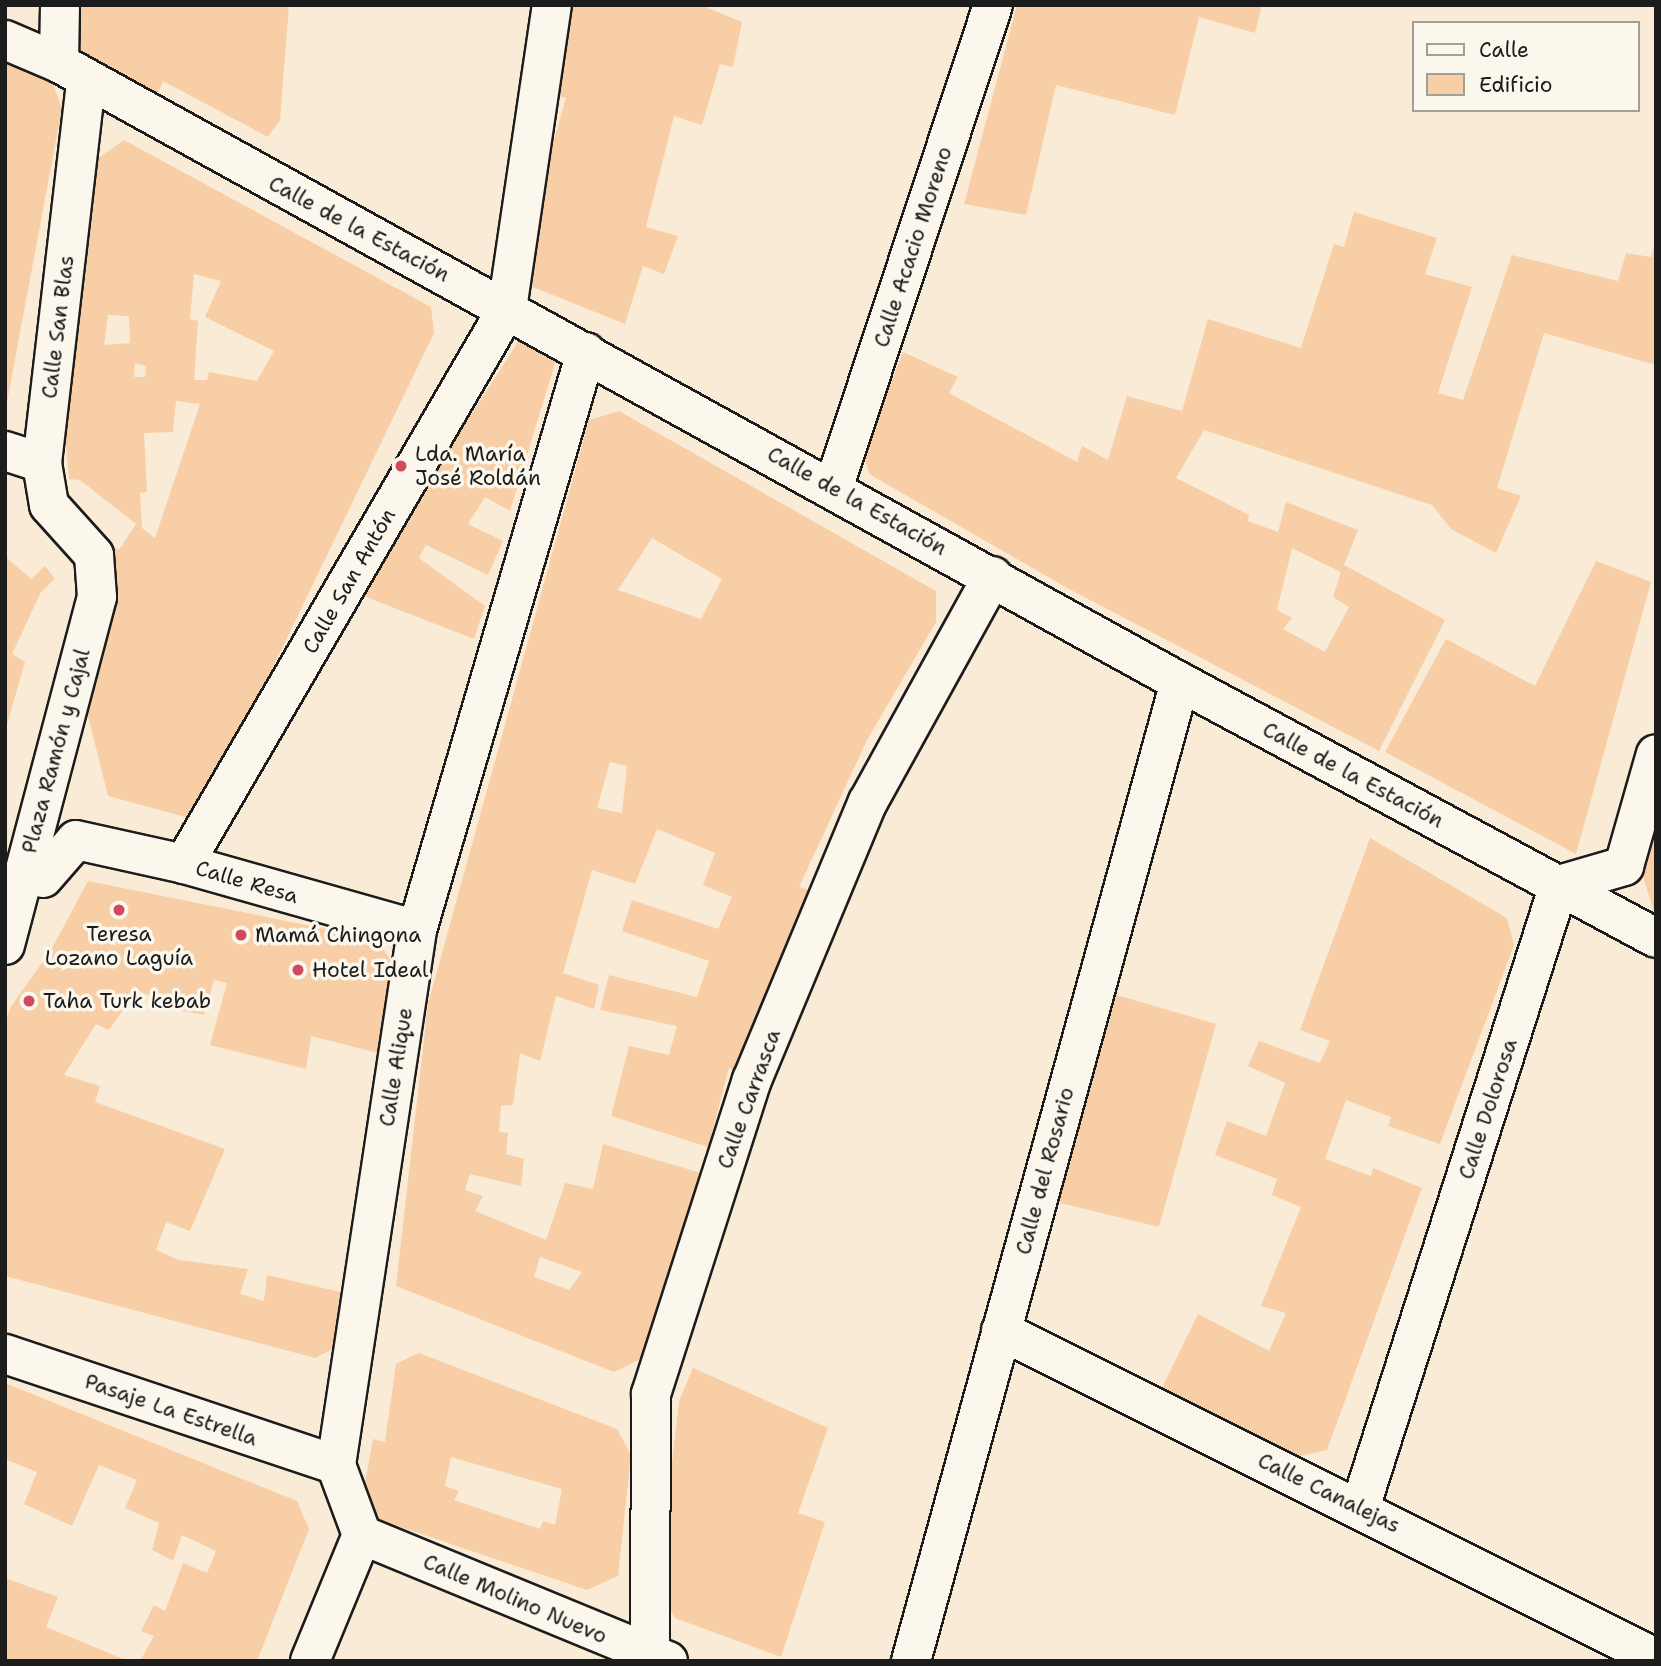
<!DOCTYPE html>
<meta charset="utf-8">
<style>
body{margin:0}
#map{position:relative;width:1661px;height:1666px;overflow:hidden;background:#faebd7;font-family:"Shantell Sans",sans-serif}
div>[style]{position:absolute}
.building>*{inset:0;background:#f7cea6}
.roads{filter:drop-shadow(2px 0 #1c1c1c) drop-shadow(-2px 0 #1c1c1c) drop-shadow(0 2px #1c1c1c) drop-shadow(0 -2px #1c1c1c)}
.street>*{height:38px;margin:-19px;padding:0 19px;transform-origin:19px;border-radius:19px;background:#fbf7ec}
.secondary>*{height:38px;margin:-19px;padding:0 19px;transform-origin:19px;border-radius:19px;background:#fbf7ec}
.dots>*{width:19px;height:19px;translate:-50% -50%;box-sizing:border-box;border:4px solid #fbf7ec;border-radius:50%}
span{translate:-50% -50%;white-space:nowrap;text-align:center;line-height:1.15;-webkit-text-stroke:7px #fbf7ec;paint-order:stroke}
.street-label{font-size:21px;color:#1c1c1c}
.poi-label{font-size:21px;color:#1c1c1c}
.left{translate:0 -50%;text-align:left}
.frame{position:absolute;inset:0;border:7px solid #1c1c1c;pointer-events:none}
.legend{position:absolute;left:1412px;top:21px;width:228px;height:91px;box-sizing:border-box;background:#fbf7ec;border:2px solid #a29f99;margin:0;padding:9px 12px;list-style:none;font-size:21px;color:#1c1c1c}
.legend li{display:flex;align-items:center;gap:14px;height:35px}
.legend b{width:35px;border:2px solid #a29f99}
</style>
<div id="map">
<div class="building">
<div style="clip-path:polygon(71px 5px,289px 5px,280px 120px,268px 137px,163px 81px,158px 93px,73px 49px)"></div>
<div style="clip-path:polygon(568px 5px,701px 5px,742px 22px,733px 67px,720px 64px,702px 125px,674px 116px,646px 227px,678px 236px,664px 274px,643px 266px,625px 324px,528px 285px,542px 182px,566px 98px,558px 96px)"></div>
<div style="clip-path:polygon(1017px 5px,1262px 5px,1255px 33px,1199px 17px,1175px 115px,1056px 85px,1026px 215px,964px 204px)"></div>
<div style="clip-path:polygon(5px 62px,53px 84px,62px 108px,7px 402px)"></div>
<div style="clip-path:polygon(evenodd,124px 140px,431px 307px,434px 333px,222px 773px,193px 819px,108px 796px,82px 692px,96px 531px,119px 550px,136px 524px,80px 480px,69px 479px,60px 376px,94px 161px,124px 140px,194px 274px,221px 281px,205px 317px,274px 351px,257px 381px,209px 372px,207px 380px,194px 380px,198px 321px,190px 319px,194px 274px,124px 140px,108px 315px,129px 316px,130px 343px,104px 345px,108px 315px,124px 140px,135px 363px,146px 366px,145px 377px,134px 377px,135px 363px,124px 140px,176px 401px,200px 404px,155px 538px,142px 528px,140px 493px,147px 492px,144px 433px,173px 432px,176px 401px)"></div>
<div style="clip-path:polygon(evenodd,1354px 212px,1437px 238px,1425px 274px,1472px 287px,1438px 393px,1463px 400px,1512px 255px,1618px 281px,1626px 253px,1651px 257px,1656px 240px,1656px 365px,1544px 333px,1497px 488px,1521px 496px,1496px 553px,1451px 529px,1432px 505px,1204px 430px,1176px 478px,1249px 515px,1248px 521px,1278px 532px,1286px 502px,1358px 530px,1344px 565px,1445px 620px,1379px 751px,1069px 589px,869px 474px,864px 454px,903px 352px,958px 377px,949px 393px,1077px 462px,1082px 446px,1108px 460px,1127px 396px,1182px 411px,1208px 319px,1301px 348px,1334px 244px,1344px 247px,1354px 212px,1292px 548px,1341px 572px,1333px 597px,1349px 607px,1325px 652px,1283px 629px,1292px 618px,1277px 610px,1292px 548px)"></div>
<div style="clip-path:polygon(520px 339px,556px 360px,510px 511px,485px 497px,468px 524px,503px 541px,488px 575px,426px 545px,419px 558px,485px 606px,474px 639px,356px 593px)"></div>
<div style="clip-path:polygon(evenodd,619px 411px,936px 591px,936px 622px,867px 740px,799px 887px,809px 890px,737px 1071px,729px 1068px,708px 1147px,611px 1116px,629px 1046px,669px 1055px,677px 1026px,600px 1010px,609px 975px,697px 997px,709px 961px,622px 931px,632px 900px,718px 929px,732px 897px,703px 885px,715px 853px,657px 829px,635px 884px,592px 870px,563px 973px,599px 985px,594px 1009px,556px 996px,540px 1061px,520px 1053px,513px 1105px,501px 1106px,499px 1132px,508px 1133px,506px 1154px,524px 1159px,521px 1186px,470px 1174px,465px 1190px,483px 1196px,475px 1211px,546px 1240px,565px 1183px,593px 1189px,603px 1144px,701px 1173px,651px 1354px,614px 1372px,396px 1286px,428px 1004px,589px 420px,619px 411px,652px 538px,722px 579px,701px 619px,618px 590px,652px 538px,619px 411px,610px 762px,627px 766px,622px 813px,597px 808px,610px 762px,619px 411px,540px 1257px,582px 1272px,569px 1290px,534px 1277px,540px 1257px)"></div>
<div style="clip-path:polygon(5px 556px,31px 579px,45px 566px,55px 579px,41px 592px,12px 654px,25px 662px,6px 728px)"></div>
<div style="clip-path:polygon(1596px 561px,1651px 582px,1576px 854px,1385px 752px,1446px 639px,1535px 686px)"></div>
<div style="clip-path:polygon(1655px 831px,1656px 831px,1655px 915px,1642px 873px)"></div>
<div style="clip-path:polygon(1370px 838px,1507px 918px,1514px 945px,1440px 1144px,1388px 1126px,1391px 1117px,1346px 1100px,1325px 1159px,1371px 1176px,1373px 1168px,1422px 1188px,1327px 1450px,1296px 1457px,1161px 1390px,1198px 1314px,1269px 1351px,1286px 1313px,1261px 1306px,1301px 1207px,1272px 1195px,1277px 1179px,1215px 1155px,1227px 1121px,1266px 1136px,1285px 1083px,1248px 1066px,1259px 1041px,1320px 1063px,1330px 1041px,1300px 1030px)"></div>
<div style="clip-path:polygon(88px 881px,376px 939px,395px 966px,378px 1053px,311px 1036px,306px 1069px,210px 1045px,227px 983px,214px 980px,204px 1015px,183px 1011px,137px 990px,109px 1030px,96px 1024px,64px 1075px,100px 1086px,95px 1102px,225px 1149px,190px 1231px,166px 1222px,156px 1250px,179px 1260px,248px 1269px,240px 1294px,264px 1301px,267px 1275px,349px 1294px,343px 1344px,315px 1358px,5px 1276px,5px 1024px,10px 1008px,51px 950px)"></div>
<div style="clip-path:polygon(1110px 993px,1216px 1024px,1159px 1227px,1052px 1201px)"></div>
<div style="clip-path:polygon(evenodd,419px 1353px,617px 1429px,631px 1455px,618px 1576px,587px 1590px,371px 1517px,362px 1500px,373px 1439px,385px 1442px,396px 1364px,419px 1353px,451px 1457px,562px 1489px,555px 1525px,543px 1521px,540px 1529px,454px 1500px,459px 1491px,445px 1486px,451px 1457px)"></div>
<div style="clip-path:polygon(693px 1368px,828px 1428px,798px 1513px,825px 1522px,781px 1657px,675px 1618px,658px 1590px,679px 1401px)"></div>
<div style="clip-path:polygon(5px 1383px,297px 1501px,309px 1529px,257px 1661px,140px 1661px,154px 1636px,141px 1631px,154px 1605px,165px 1611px,183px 1563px,207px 1573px,216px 1551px,182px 1535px,173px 1561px,152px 1550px,159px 1523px,125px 1508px,137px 1480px,99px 1465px,72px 1526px,24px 1504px,37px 1472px,5px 1459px)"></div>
<div style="clip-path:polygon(5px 1578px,58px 1597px,46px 1627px,128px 1661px,5px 1661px)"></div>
</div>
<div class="roads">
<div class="street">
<div style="left:59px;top:63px;width:58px;rotate:-89deg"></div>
<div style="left:5px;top:451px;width:39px;rotate:18deg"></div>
<div style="left:833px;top:489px;width:510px;rotate:-71.71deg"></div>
<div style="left:184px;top:864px;width:642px;rotate:-59.8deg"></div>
<div style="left:507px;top:309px;width:307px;rotate:-81.6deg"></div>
<div style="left:43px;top:878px;width:50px;rotate:-49deg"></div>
<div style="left:76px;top:840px;width:111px;rotate:12.5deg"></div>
<div style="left:184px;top:864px;width:242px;rotate:15.8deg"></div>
<div style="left:5px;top:945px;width:360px;rotate:-75.2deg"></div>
<div style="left:97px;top:597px;width:42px;rotate:-94.1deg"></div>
<div style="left:94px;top:555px;width:67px;rotate:-132deg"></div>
<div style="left:49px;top:505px;width:43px;rotate:-99.5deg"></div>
<div style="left:42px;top:463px;width:384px;rotate:-83.4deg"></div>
<div style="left:1001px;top:1331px;width:732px;rotate:26.53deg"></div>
<div style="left:5px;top:1354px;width:349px;rotate:18.5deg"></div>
<div style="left:1360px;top:1508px;width:654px;rotate:-72.29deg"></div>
<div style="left:1559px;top:885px;width:68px;rotate:-16.3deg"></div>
<div style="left:1624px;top:866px;width:116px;rotate:-74.1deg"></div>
<div style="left:362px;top:1535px;width:331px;rotate:22.4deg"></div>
<div style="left:310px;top:1661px;width:136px;rotate:-67.6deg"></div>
<div style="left:362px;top:1535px;width:75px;rotate:-110.4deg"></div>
<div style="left:336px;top:1465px;width:541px;rotate:-81.39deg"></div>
<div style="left:417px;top:930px;width:602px;rotate:-73.7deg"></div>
<div style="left:650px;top:1661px;width:267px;rotate:-89.8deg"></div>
<div style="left:651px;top:1394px;width:330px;rotate:-72.2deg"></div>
<div style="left:752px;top:1080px;width:301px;rotate:-67.4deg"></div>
<div style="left:868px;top:802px;width:258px;rotate:-61.1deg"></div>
<div style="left:911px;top:1661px;width:1015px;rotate:-74.64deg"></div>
</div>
<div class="secondary">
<div style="left:5px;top:40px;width:59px;rotate:23.1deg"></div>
<div style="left:59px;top:63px;width:1281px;rotate:28.91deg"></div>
<div style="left:1180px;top:682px;width:540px;rotate:28.27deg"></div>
</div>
</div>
<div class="dots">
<div style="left:401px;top:466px;background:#d1495b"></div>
<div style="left:119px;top:910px;background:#d1495b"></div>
<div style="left:241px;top:935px;background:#d1495b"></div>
<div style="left:298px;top:970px;background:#d1495b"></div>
<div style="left:29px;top:1001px;background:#d1495b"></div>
</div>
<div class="street-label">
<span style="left:359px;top:229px;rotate:28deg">Calle de la Estación</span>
<span style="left:913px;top:247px;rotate:-72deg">Calle Acacio Moreno</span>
<span style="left:58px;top:327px;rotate:-83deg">Calle San Blas</span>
<span style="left:857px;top:501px;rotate:29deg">Calle de la Estación</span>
<span style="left:349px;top:581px;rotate:-60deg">Calle San Antón</span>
<span style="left:56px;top:751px;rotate:-75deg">Plaza Ramón y Cajal</span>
<span style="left:1353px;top:775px;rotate:28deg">Calle de la Estación</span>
<span style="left:247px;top:882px;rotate:16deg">Calle Resa</span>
<span style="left:396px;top:1067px;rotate:-81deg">Calle Alique</span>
<span style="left:749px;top:1099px;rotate:-70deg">Calle Carrasca</span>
<span style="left:1488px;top:1109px;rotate:-72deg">Calle Dolorosa</span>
<span style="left:1045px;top:1171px;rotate:-75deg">Calle del Rosario</span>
<span style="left:171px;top:1410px;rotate:19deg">Pasaje La Estrella</span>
<span style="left:1329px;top:1493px;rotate:26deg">Calle Canalejas</span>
<span style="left:515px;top:1599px;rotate:23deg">Calle Molino Nuevo</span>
</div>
<div class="poi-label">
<span class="left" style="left:415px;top:466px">Lda. María<br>José Roldán</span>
<span style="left:119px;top:946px">Teresa<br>Lozano Laguía</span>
<span class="left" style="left:255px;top:935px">Mamá Chingona</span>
<span class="left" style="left:312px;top:970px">Hotel Ideal</span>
<span class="left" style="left:43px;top:1001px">Taha Turk kebab</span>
</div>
<div class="frame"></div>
<ul class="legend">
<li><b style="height:9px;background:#fbf7ec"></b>Calle</li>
<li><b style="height:19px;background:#f7cea6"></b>Edificio</li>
</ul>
</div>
